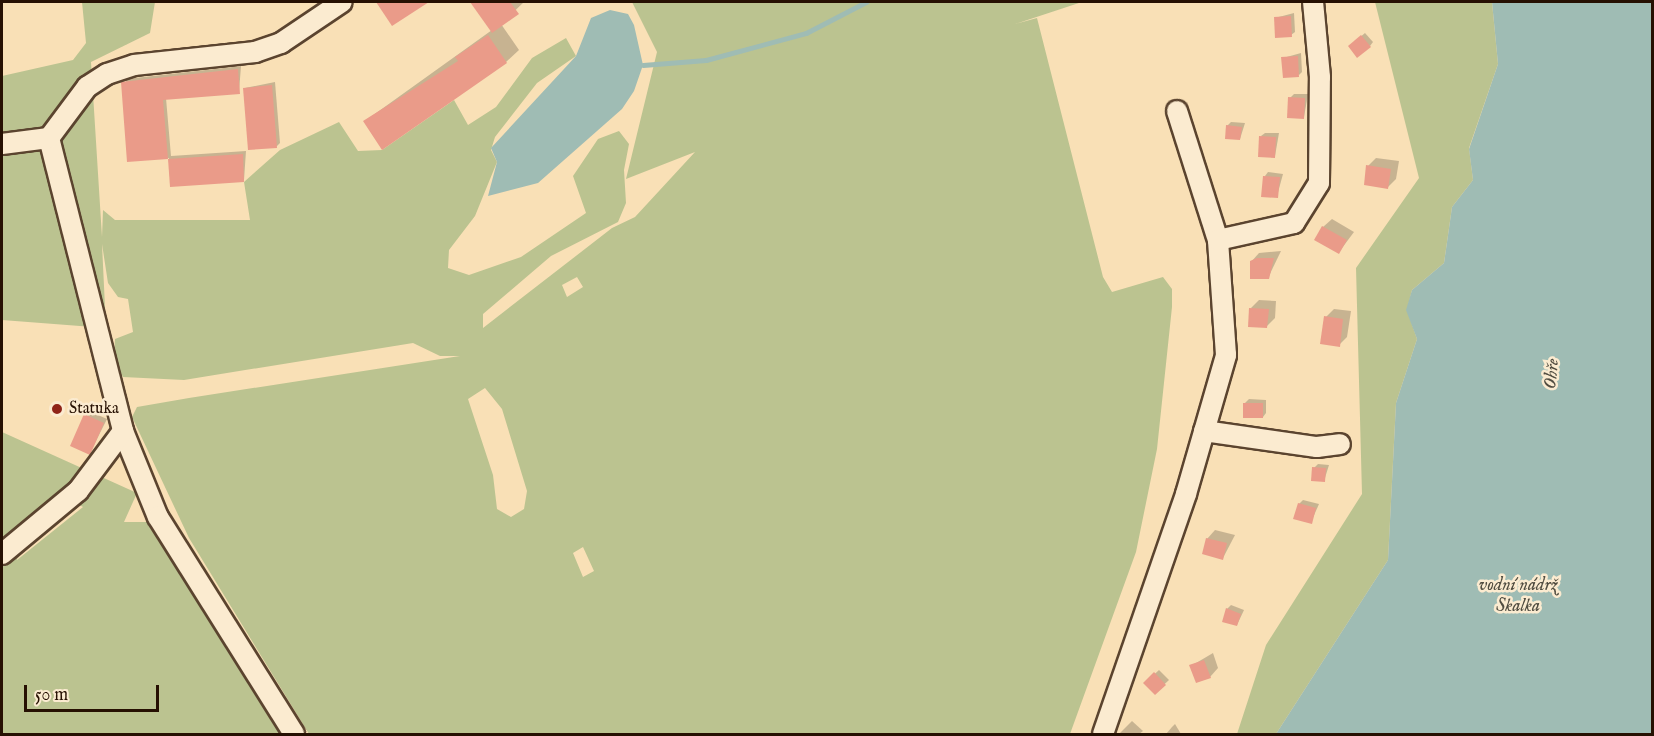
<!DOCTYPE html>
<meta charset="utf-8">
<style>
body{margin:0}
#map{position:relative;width:1654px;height:736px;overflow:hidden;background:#f9e0b6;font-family:"IM FELL English",serif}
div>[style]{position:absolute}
.green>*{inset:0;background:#bbc390}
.water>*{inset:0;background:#9fbcb4}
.shadow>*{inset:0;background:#0003}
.stream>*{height:5px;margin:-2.5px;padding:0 2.5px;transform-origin:2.5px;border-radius:2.5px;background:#9fbcb4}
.building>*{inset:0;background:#ea9b89}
.roads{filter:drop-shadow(2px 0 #5b442f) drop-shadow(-2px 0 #5b442f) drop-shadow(0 2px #5b442f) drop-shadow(0 -2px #5b442f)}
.minor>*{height:20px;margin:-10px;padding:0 10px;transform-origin:10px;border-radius:10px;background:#fbebd0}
.dots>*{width:16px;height:16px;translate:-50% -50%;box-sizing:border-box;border:3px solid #fbebd0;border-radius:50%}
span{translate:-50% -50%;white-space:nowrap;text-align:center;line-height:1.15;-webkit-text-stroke:5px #fbebd0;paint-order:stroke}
.poi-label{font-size:16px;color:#261002}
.left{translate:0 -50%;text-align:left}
.water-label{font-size:18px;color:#504c40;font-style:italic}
.frame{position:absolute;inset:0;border:3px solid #261002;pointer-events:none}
.scale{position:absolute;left:24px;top:685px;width:135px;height:27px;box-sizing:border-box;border:3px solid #261002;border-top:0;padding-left:8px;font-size:18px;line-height:21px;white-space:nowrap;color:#261002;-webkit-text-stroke:4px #fbebd0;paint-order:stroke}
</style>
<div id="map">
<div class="green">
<div style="clip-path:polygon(evenodd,82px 2px,155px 2px,150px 33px,91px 62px,102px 237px,103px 210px,115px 220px,250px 220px,244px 182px,280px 150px,339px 122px,358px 151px,382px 150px,454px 100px,468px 125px,496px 107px,532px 58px,566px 38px,576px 56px,537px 83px,495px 137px,491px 150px,497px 162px,475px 216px,449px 250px,448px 268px,469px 275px,521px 257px,586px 213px,573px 176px,598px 139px,619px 131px,629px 144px,624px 170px,626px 203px,618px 222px,551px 256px,483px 314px,483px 328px,612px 228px,635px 217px,695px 152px,626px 179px,657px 52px,632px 2px,1082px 2px,1015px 24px,1037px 18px,1103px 277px,1112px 292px,1163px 277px,1172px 289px,1172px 307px,1157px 449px,1136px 552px,1070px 734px,309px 734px,189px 538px,132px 417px,137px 407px,189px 398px,460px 356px,440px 356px,413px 343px,184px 380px,123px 377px,114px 360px,115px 339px,133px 332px,128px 299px,118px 297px,108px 283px,102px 244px,106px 328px,2px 320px,2px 76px,73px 60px,86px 43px,82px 2px,577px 277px,583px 287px,567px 297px,562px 285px,577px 277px,82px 2px,485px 388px,502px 409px,527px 491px,524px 509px,511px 517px,497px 509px,493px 475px,468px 399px,485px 388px,82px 2px,583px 547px,594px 571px,583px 577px,573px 553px,583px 547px)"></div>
<div style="clip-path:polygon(1375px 2px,1492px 2px,1498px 64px,1469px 148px,1473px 180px,1452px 207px,1444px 263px,1412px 290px,1407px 310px,1417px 339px,1396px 403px,1388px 560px,1276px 734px,1237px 734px,1266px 645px,1362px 494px,1356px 268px,1419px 178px)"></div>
<div style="clip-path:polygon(evenodd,2px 432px,137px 493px,124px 522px,150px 522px,281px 734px,2px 734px,2px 432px,68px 499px,83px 507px,17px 560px,17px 559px,68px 499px)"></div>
</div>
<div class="water">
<div style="clip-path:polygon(1492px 2px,1652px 2px,1652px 734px,1276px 734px,1388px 560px,1396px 403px,1417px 339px,1406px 310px,1412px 290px,1444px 263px,1452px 207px,1473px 180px,1469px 149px,1498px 64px)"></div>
<div style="clip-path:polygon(610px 10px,628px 14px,634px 25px,643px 65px,634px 91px,622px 109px,538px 183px,488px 196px,497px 162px,491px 148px,576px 56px,591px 18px)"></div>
</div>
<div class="shadow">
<div style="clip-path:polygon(380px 2px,426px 2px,392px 23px)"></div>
<div style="clip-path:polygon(472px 2px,524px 2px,501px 24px,519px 50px,506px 62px,365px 121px,492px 30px)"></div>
<div style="clip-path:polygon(1294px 13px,1295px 32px,1291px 35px,1275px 18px)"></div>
<div style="clip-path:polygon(1365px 33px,1373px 42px,1370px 46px,1353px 43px)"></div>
<div style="clip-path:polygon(1301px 53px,1302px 72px,1299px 75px,1283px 58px)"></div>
<div style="clip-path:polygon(241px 66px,239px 92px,166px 98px,171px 156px,246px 151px,244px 180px,171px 186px,169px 158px,129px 161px,126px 79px)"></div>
<div style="clip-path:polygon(275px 82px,280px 143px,276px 147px,245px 88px)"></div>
<div style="clip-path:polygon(1294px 94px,1308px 94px,1304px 117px,1290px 98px)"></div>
<div style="clip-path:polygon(1231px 122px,1245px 123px,1240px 139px,1227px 126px)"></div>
<div style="clip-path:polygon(1265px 133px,1279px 133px,1275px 156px,1261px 136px)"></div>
<div style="clip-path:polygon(1376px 158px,1399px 161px,1396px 179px,1388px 187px,1368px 166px)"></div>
<div style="clip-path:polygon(1268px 172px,1283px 174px,1277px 196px,1265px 176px)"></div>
<div style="clip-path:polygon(1332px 219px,1354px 232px,1339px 252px,1323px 227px)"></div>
<div style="clip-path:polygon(1281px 251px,1268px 278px,1251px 262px,1259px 253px)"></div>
<div style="clip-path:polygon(1259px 300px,1276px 301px,1275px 318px,1267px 326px,1251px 308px)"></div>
<div style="clip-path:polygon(1334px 309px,1351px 311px,1347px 337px,1339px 345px,1326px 317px)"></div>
<div style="clip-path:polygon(1249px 399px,1266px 400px,1266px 413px,1263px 417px,1245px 403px)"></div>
<div style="clip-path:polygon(89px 411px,107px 419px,90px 453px,85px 415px)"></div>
<div style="clip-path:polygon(1318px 464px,1329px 465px,1324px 481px,1314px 468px)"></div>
<div style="clip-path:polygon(1303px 500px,1319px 504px,1311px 522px,1299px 504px)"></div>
<div style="clip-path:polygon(1215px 530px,1235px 535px,1223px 558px,1207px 539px)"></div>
<div style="clip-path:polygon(1231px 605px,1244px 610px,1237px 625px,1227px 609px)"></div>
<div style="clip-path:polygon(1213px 653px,1218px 668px,1210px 677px,1191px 666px)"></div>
<div style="clip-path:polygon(1159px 670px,1169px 680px,1155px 693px,1145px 683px)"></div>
<div style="clip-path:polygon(1132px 721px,1143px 731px,1139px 734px,1119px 734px)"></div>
<div style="clip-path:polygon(1175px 724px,1181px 734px,1166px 734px,1172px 727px)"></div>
</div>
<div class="stream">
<div style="left:643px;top:65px;width:63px;rotate:-4.5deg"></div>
<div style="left:706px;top:60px;width:104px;rotate:-15.1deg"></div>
<div style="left:806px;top:33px;width:68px;rotate:-27.3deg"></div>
</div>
<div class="building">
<div style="clip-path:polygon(376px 2px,429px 2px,392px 26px)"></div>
<div style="clip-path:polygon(470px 2px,510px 2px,519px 14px,492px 33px)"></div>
<div style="clip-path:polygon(1291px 16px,1292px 37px,1275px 38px,1274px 17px)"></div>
<div style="clip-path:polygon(488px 35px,507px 63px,382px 150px,363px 121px,458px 61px,455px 57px)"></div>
<div style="clip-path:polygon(1361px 35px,1371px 47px,1357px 58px,1348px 46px)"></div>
<div style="clip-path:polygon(1298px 56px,1299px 77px,1283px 78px,1281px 57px)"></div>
<div style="clip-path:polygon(238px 69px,240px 94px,163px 100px,168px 159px,127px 162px,121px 82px)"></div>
<div style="clip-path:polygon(272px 85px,277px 148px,248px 150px,243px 88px)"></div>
<div style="clip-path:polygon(1288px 97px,1305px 98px,1304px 119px,1287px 118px)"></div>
<div style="clip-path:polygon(1226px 125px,1242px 127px,1240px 140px,1225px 139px)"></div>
<div style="clip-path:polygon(1259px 136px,1276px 137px,1275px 158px,1258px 157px)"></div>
<div style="clip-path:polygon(243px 154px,244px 182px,170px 187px,168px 159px)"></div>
<div style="clip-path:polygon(1366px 165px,1391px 169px,1388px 189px,1364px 185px)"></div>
<div style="clip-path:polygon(1263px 176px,1280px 177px,1278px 198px,1261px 197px)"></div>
<div style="clip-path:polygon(1322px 226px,1347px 240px,1339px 254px,1314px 240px)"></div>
<div style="clip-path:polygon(1257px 258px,1274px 258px,1269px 279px,1250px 279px,1250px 261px)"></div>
<div style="clip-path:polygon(1249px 308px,1269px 309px,1267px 328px,1248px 327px)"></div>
<div style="clip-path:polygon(1324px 316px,1343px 319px,1340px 347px,1320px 344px)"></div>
<div style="clip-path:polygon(1243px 403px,1263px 403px,1263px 418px,1243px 418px)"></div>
<div style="clip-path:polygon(84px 414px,104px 423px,90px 455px,70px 446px)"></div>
<div style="clip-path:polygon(1312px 467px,1326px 468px,1325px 482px,1311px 481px)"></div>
<div style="clip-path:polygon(1298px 503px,1316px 508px,1312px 524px,1293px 519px)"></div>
<div style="clip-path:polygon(1206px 538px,1227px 543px,1223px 560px,1202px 554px)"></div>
<div style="clip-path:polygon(1226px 608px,1241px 614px,1237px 626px,1222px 622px)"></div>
<div style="clip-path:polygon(1204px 660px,1211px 678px,1196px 683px,1189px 665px)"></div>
<div style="clip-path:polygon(1154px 672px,1166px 685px,1155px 695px,1143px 683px)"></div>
</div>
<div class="roads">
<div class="minor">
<div style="left:1177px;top:111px;width:135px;rotate:72.4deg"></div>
<div style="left:49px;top:138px;width:302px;rotate:75.8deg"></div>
<div style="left:123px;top:431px;width:93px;rotate:67.9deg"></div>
<div style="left:158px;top:517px;width:256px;rotate:57.9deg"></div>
<div style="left:2px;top:144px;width:47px;rotate:-7.3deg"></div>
<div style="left:49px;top:138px;width:64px;rotate:-53.3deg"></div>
<div style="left:87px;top:87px;width:24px;rotate:-33deg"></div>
<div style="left:107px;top:74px;width:28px;rotate:-18deg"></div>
<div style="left:134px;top:65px;width:122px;rotate:-6.1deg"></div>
<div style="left:255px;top:52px;width:28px;rotate:-19deg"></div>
<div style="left:281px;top:43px;width:73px;rotate:-33.9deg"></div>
<div style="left:1204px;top:431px;width:114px;rotate:8.1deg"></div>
<div style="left:1317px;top:447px;width:23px;rotate:-7deg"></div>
<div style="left:2px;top:554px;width:99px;rotate:-39.7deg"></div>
<div style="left:78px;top:491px;width:75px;rotate:-53.1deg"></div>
<div style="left:1103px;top:734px;width:254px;rotate:-70.9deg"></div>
<div style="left:1186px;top:494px;width:145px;rotate:-73.9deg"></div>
<div style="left:1226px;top:355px;width:115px;rotate:-94deg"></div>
<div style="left:1218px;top:240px;width:78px;rotate:-12.6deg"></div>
<div style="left:1294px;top:223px;width:47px;rotate:-58deg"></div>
<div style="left:1319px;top:183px;width:106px;rotate:-89.5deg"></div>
<div style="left:1320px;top:77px;width:75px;rotate:-95.3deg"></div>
</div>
</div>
<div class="dots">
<div style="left:57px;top:409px;background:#8f2418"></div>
</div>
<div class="poi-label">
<span class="left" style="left:69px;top:409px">Statuka</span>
</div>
<div class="water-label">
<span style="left:1553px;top:374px;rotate:-84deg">Ohře</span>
<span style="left:1518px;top:597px">vodní nádrž<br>Skalka</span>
</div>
<div class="frame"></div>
<div class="scale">50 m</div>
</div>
